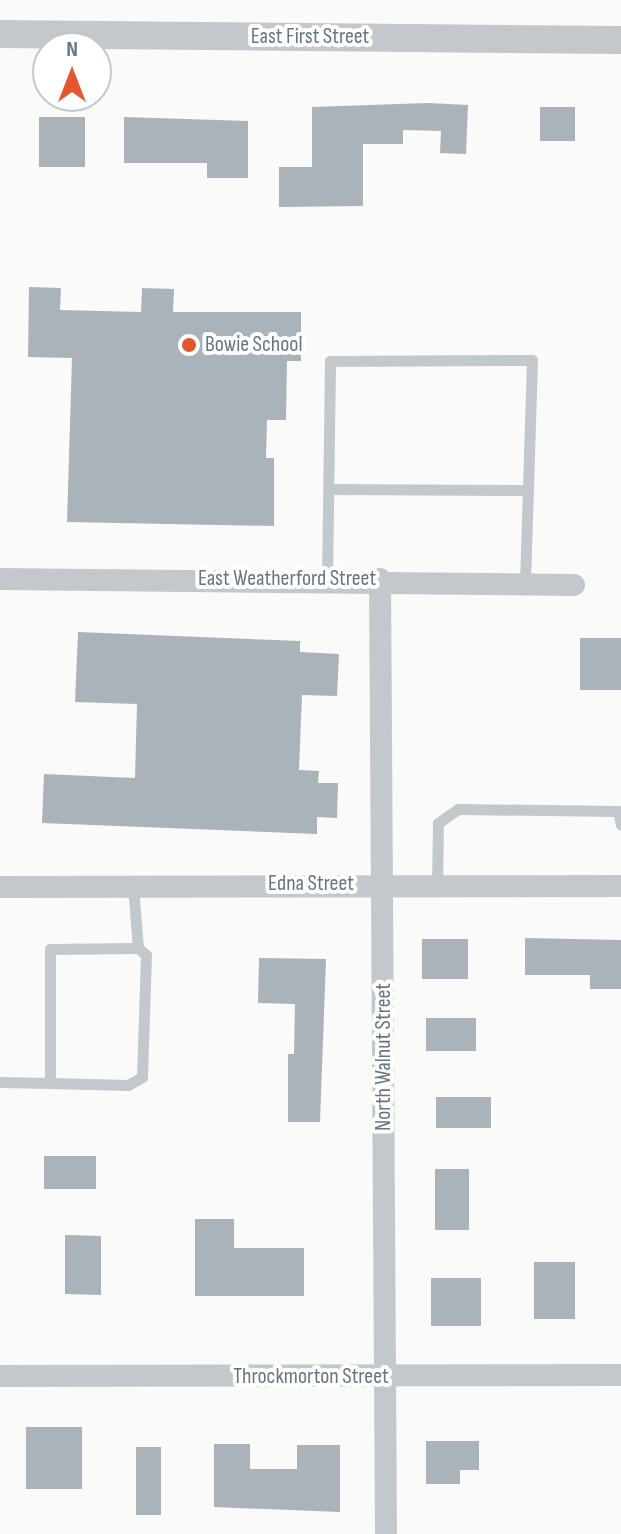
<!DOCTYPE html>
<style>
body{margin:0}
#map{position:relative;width:621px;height:1534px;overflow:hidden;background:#fafaf8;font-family:"Sofia Sans Condensed",sans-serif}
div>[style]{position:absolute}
.building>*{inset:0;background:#aab3b9}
.service>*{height:11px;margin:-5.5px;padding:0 5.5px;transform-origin:5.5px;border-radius:5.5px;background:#c3c8cc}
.minor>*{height:22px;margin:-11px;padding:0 11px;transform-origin:11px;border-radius:11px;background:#c3c8cc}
.tertiary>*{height:28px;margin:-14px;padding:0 14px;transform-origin:14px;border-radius:14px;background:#c3c8cc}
.dots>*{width:22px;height:22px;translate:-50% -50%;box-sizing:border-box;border:4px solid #fff;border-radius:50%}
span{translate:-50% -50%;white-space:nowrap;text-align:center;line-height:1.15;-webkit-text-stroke:8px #fff;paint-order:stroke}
.street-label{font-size:22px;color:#657683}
.poi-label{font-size:22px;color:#657683}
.left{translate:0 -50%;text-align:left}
.north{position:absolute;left:32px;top:32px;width:80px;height:80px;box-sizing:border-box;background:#fff;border:2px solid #c1c8cd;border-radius:50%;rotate:0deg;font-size:22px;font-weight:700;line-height:32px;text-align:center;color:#657683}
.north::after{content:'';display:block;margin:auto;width:28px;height:36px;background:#e4572e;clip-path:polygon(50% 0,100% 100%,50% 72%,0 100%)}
</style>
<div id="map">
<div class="building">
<div style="clip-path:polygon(428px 103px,468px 105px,466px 154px,440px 153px,441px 131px,403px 130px,403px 144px,363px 144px,363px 206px,279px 207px,279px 167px,312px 167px,312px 107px)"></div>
<div style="clip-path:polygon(540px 107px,575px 107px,575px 141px,540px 141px)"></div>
<div style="clip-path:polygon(39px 117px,85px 117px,85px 167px,39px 167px)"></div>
<div style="clip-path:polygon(124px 117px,248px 121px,248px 178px,207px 178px,207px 163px,124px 163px)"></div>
<div style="clip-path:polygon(29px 287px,61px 288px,60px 310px,141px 312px,142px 288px,174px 289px,173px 312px,301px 312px,301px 361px,287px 361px,286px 420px,267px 420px,266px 458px,274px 458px,274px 526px,67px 522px,72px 358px,28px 357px)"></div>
<div style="clip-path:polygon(78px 632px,300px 641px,300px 652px,339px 654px,337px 696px,302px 695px,299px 770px,319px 771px,318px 783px,338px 783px,337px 818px,317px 817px,317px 834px,42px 823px,44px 774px,135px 778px,137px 704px,75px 702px)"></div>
<div style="clip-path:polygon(580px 638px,621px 638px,621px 690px,580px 690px)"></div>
<div style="clip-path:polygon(525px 938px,621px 940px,621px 989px,590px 989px,590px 975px,525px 975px)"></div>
<div style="clip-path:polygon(422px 939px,468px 939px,468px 979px,422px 979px)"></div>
<div style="clip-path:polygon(259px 958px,326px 959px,320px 1122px,288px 1122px,288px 1054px,294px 1054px,295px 1004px,258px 1003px)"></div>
<div style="clip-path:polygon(426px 1018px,476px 1018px,476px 1051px,426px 1051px)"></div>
<div style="clip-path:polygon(436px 1097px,491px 1097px,491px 1128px,436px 1128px)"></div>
<div style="clip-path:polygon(44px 1156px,96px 1156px,96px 1189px,44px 1189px)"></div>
<div style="clip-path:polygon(435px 1169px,469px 1169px,469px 1230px,435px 1230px)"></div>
<div style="clip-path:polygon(195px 1219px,234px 1219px,234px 1248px,304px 1248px,304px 1296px,195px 1296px)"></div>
<div style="clip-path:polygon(65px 1235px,101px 1236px,101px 1295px,65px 1294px)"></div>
<div style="clip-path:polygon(534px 1262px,575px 1262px,575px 1319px,534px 1319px)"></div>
<div style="clip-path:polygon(431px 1278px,481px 1278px,481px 1326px,431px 1326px)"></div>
<div style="clip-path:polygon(26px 1427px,82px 1427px,82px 1489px,26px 1489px)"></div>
<div style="clip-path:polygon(426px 1441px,479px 1441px,479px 1470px,460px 1470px,460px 1484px,426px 1484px)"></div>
<div style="clip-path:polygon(214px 1444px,250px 1444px,250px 1469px,297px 1469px,297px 1445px,340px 1445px,340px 1512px,214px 1507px)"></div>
<div style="clip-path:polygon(136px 1447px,161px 1447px,161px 1515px,136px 1515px)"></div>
</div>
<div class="service">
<div style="left:329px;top:489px;width:199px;rotate:0.3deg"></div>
<div style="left:327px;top:579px;width:218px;rotate:-89.2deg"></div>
<div style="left:330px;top:361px;width:202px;rotate:-0.3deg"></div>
<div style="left:532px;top:360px;width:224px;rotate:91.8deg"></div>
<div style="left:133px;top:886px;width:62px;rotate:85.4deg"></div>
<div style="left:138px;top:948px;width:11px;rotate:41deg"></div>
<div style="left:146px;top:955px;width:122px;rotate:91.9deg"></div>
<div style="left:142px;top:1077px;width:16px;rotate:150deg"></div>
<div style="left:128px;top:1085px;width:78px;rotate:-178.5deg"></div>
<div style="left:50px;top:1083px;width:134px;rotate:-90deg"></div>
<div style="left:50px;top:949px;width:88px;rotate:-0.7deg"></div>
<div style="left:437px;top:886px;width:63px;rotate:-89.1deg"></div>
<div style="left:438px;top:823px;width:24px;rotate:-35deg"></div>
<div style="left:458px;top:809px;width:160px;rotate:0.7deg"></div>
<div style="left:618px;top:811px;width:14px;rotate:78deg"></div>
<div style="left:0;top:1082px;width:50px;rotate:1.1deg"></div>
</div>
<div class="minor">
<div style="left:0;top:579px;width:574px;rotate:0.6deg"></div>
<div style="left:380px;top:579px;width:955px;rotate:89.64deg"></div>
<div style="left:0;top:887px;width:621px;rotate:-0.09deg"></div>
<div style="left:0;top:1376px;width:621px;rotate:-0.09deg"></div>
</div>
<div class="tertiary">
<div style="left:0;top:34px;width:621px;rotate:0.55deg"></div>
</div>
<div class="dots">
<div style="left:189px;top:345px;background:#e4572e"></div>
</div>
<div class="street-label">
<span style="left:310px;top:37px">East First Street</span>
<span style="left:287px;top:579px">East Weatherford Street</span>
<span style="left:311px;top:884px">Edna Street</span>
<span style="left:384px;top:1057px;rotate:-90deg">North Walnut Street</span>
<span style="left:311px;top:1377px">Throckmorton Street</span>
</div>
<div class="poi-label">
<span class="left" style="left:205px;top:345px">Bowie School</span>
</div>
<div class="north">N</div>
</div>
